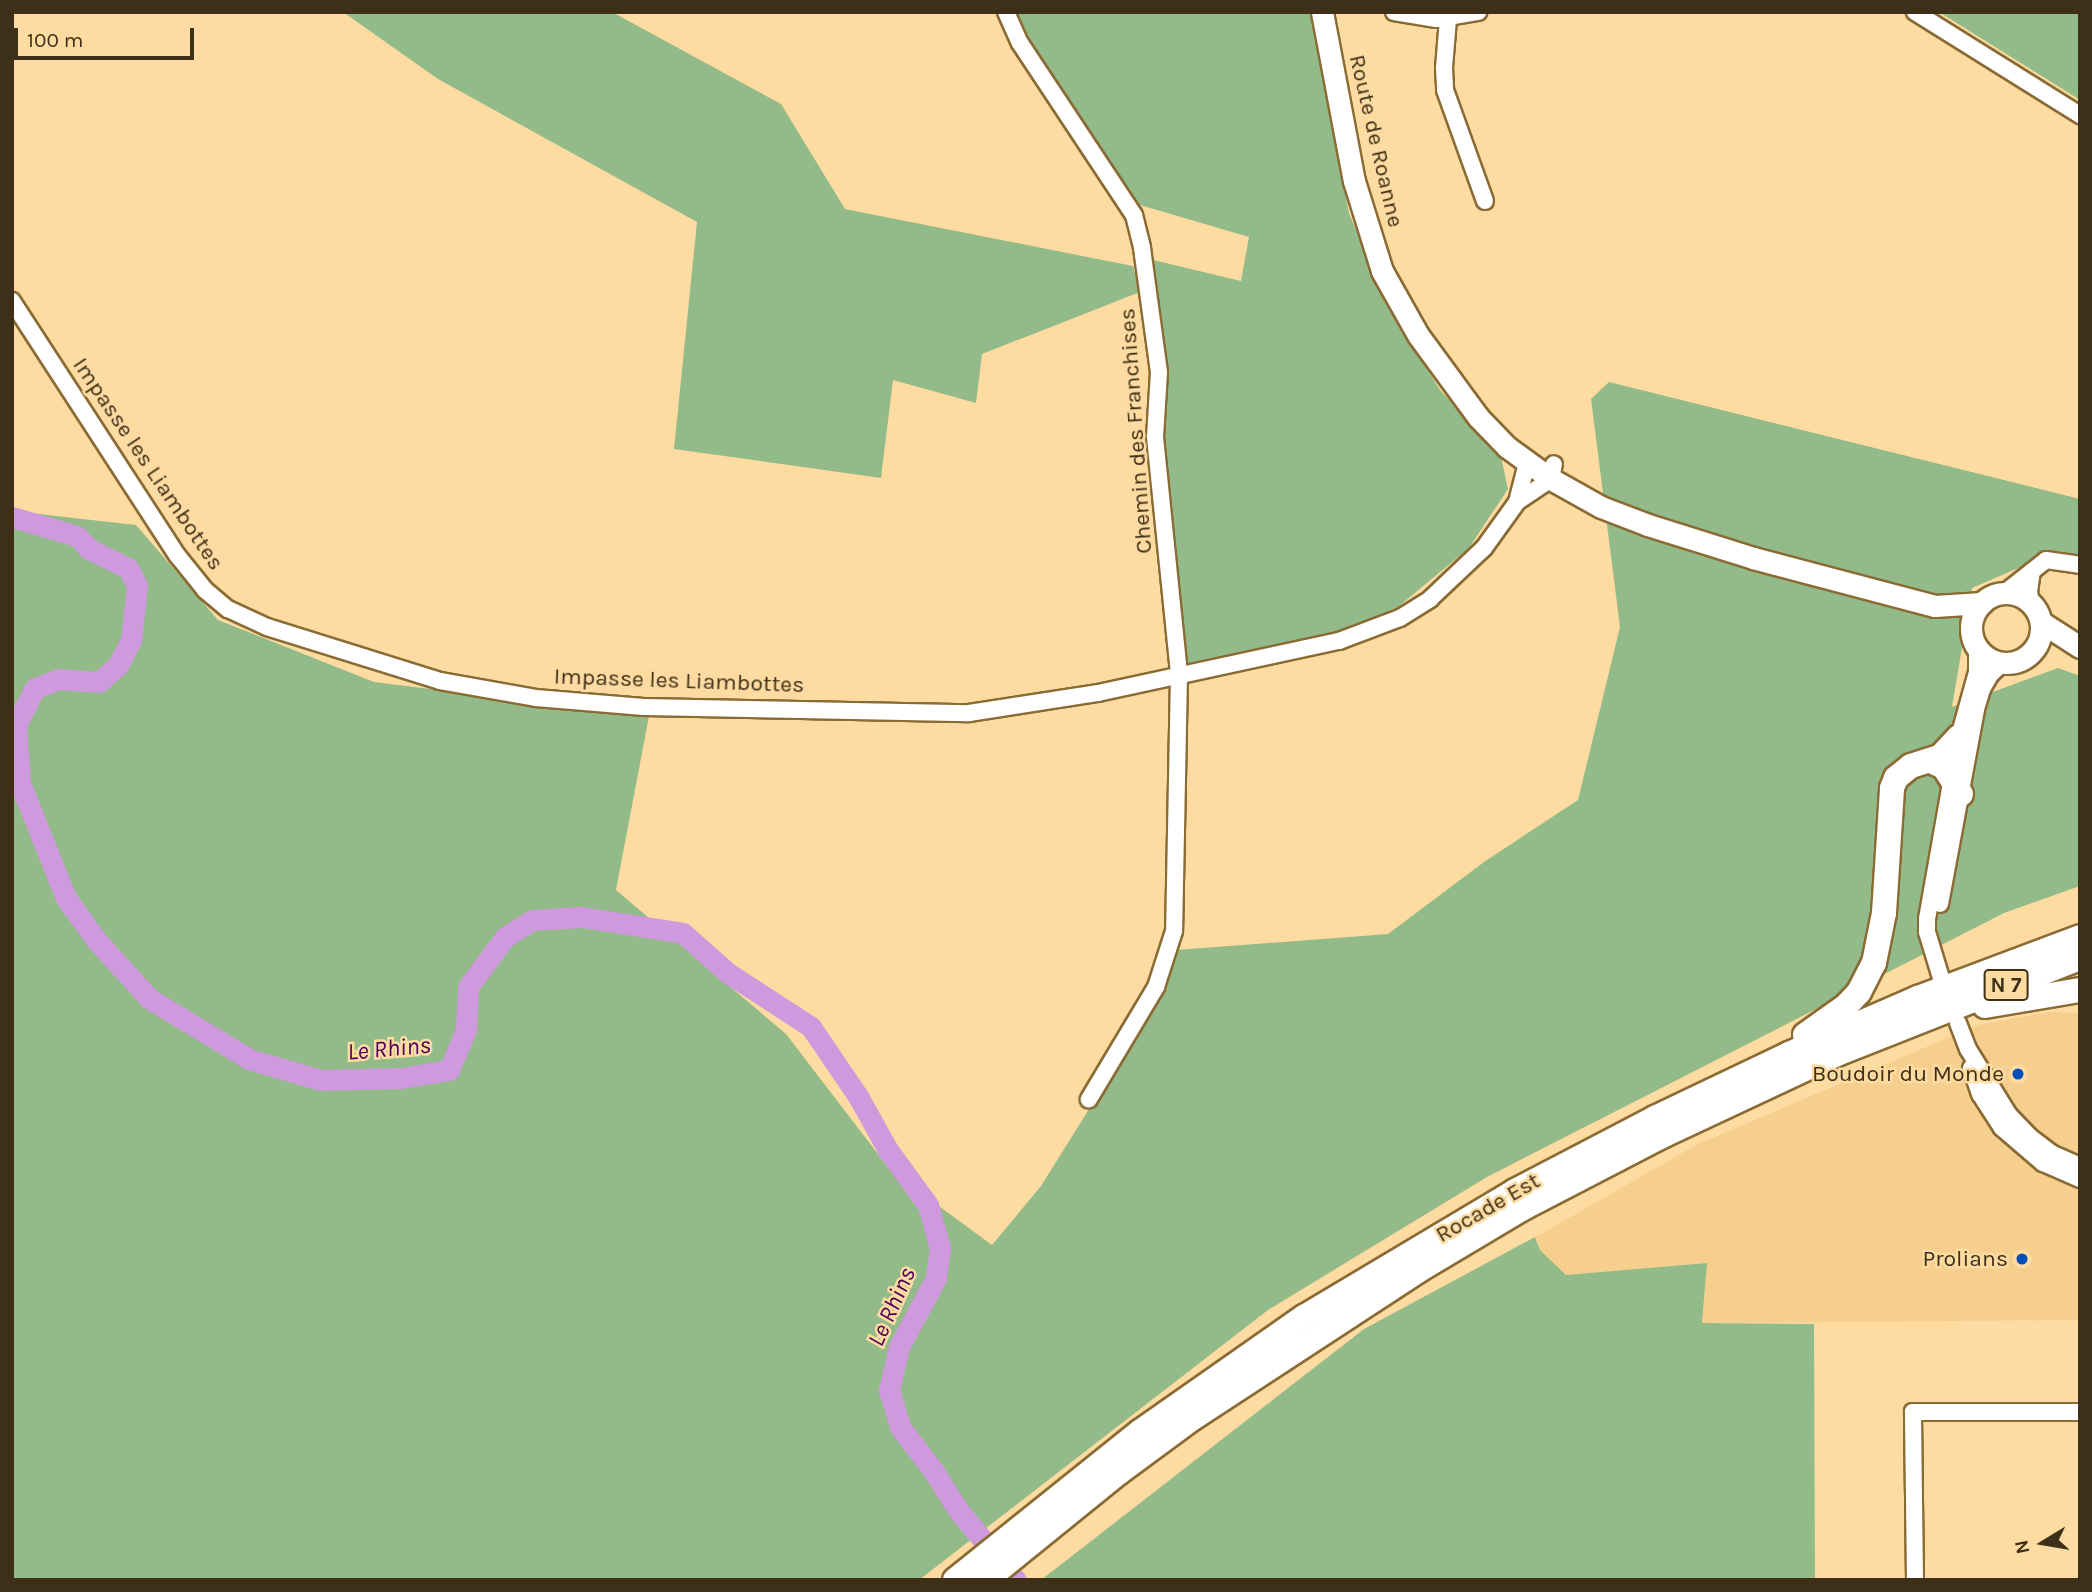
<!DOCTYPE html>
<style>
body{margin:0}
#map{position:relative;width:2092px;height:1592px;overflow:hidden;background:#fedba1;font-family:Karla,sans-serif}
div>[style]{position:absolute}
.built>*{inset:0;background:#f6cf8e}
.green>*{inset:0;background:#93bb8a}
.river>*{height:21px;margin:-10.5px;padding:0 10.5px;transform-origin:10.5px;border-radius:10.5px;background:#cf99dd}
.roads{filter:drop-shadow(2px 0 #8a6b34) drop-shadow(-2px 0 #8a6b34) drop-shadow(0 2px #8a6b34) drop-shadow(0 -2px #8a6b34)}
.minor>*{height:16px;margin:-8px;padding:0 8px;transform-origin:8px;border-radius:8px;background:#fff}
.major>*{height:21px;margin:-10.5px;padding:0 10.5px;transform-origin:10.5px;border-radius:10.5px;background:#fff}
.major>.ring{margin:-10.5px;padding:0;box-sizing:content-box;background:none;border:21px solid #fff;border-radius:50%}
.highway>*{height:24px;margin:-12px;padding:0 12px;transform-origin:12px;border-radius:12px;background:#fff}
.dots>*{width:19px;height:19px;translate:-50% -50%;box-sizing:border-box;border:4px solid #fedba1;border-radius:50%}
span{translate:-50% -50%;white-space:nowrap;text-align:center;line-height:1.15;-webkit-text-stroke:5px #fedba1;paint-order:stroke}
.shield-label span{padding:2px 5px;background:#fedba1;border:2px solid;border-radius:5px;-webkit-text-stroke-width:0}
.shield-label{font-size:21px;color:#3d2f18;font-weight:700}
.street-label{font-size:23px;color:#3d2f18}
.poi-label{font-size:23px;color:#3d2f18}
.right{translate:-100% -50%;text-align:right}
.water-label{font-size:24px;color:#4a0159;font-style:italic}
.frame{position:absolute;inset:0;border:14px solid #3d2f18;pointer-events:none}
.north{position:absolute;left:2008px;top:1508px;width:70px;height:70px;-webkit-text-stroke:5px #fedba1;paint-order:stroke;rotate:259deg;font-size:19px;font-weight:700;line-height:28px;text-align:center;color:#3d2f18}
.north::after{content:'';display:block;margin:auto;width:24px;height:32px;background:#3d2f18;clip-path:polygon(50% 0,100% 100%,50% 72%,0 100%)}
.scale{position:absolute;left:14px;top:28px;width:180px;height:32px;box-sizing:border-box;border:4px solid #3d2f18;border-top:0;padding-left:9px;font-size:21px;line-height:24px;white-space:nowrap;color:#3d2f18;-webkit-text-stroke:5px #fedba1;paint-order:stroke}
</style>
<div id="map">
<div class="built">
<div style="clip-path:polygon(2049px 1012px,2080px 1013px,2080px 1320px,1702px 1323px,1707px 1263px,1566px 1275px,1540px 1250px,1536px 1237px,1696px 1145px,1978px 1025px)"></div>
</div>
<div class="green">
<div style="clip-path:polygon(343px 12px,612px 12px,781px 104px,845px 209px,1133px 266px,1140px 292px,982px 354px,976px 403px,893px 380px,881px 478px,674px 449px,697px 222px,438px 79px)"></div>
<div style="clip-path:polygon(1010px 12px,1310px 12px,1349px 213px,1387px 306px,1440px 390px,1501px 457px,1508px 489px,1469px 548px,1398px 607px,1334px 636px,1183px 666px,1160px 434px,1149px 259px,1241px 281px,1249px 237px,1140px 205px,1045px 73px)"></div>
<div style="clip-path:polygon(1939px 12px,2080px 12px,2080px 100px)"></div>
<div style="clip-path:polygon(1609px 382px,2080px 499px,2080px 555px,2058px 551px,1972px 588px,1952px 707px,2058px 668px,2080px 676px,2080px 886px,2004px 913px,1487px 1177px,1268px 1310px,919px 1580px,12px 1580px,12px 511px,136px 525px,218px 620px,374px 682px,649px 716px,616px 890px,786px 1034px,891px 1171px,992px 1245px,1041px 1186px,1109px 1077px,1176px 950px,1388px 934px,1484px 862px,1578px 800px,1620px 627px,1591px 399px)"></div>
<div style="clip-path:polygon(1535px 1237px,1540px 1250px,1566px 1275px,1707px 1263px,1702px 1323px,1814px 1324px,1815px 1580px,1041px 1580px,1364px 1329px)"></div>
</div>
<div class="river">
<div style="left:12px;top:517px;width:68px;rotate:16.3deg"></div>
<div style="left:77px;top:536px;width:18px;rotate:47deg"></div>
<div style="left:89px;top:549px;width:43px;rotate:26deg"></div>
<div style="left:128px;top:568px;width:20px;rotate:63deg"></div>
<div style="left:137px;top:586px;width:54px;rotate:96.3deg"></div>
<div style="left:131px;top:640px;width:28px;rotate:117deg"></div>
<div style="left:118px;top:665px;width:25px;rotate:138deg"></div>
<div style="left:99px;top:682px;width:40px;rotate:-175.7deg"></div>
<div style="left:59px;top:679px;width:26px;rotate:159deg"></div>
<div style="left:35px;top:688px;width:42px;rotate:117.2deg"></div>
<div style="left:16px;top:725px;width:58px;rotate:86.1deg"></div>
<div style="left:20px;top:783px;width:124px;rotate:68.2deg"></div>
<div style="left:66px;top:898px;width:53px;rotate:54.2deg"></div>
<div style="left:97px;top:941px;width:79px;rotate:47.6deg"></div>
<div style="left:150px;top:999px;width:116px;rotate:31.2deg"></div>
<div style="left:249px;top:1059px;width:75px;rotate:16.3deg"></div>
<div style="left:321px;top:1080px;width:80px;rotate:-1.4deg"></div>
<div style="left:401px;top:1078px;width:49px;rotate:-9.5deg"></div>
<div style="left:449px;top:1070px;width:43px;rotate:-67deg"></div>
<div style="left:466px;top:1030px;width:43px;rotate:-87.3deg"></div>
<div style="left:468px;top:987px;width:62px;rotate:-53.5deg"></div>
<div style="left:505px;top:937px;width:32px;rotate:-32deg"></div>
<div style="left:532px;top:920px;width:50px;rotate:-3.4deg"></div>
<div style="left:582px;top:917px;width:102px;rotate:9deg"></div>
<div style="left:683px;top:933px;width:60px;rotate:41.6deg"></div>
<div style="left:728px;top:973px;width:99px;rotate:33deg"></div>
<div style="left:811px;top:1027px;width:86px;rotate:55.9deg"></div>
<div style="left:859px;top:1098px;width:60px;rotate:60.9deg"></div>
<div style="left:888px;top:1150px;width:68px;rotate:54deg"></div>
<div style="left:928px;top:1205px;width:45px;rotate:74.4deg"></div>
<div style="left:940px;top:1248px;width:30px;rotate:98deg"></div>
<div style="left:936px;top:1278px;width:78px;rotate:118.2deg"></div>
<div style="left:899px;top:1347px;width:44px;rotate:103.1deg"></div>
<div style="left:889px;top:1390px;width:39px;rotate:73deg"></div>
<div style="left:900px;top:1427px;width:54px;rotate:52.5deg"></div>
<div style="left:933px;top:1470px;width:47px;rotate:58deg"></div>
<div style="left:958px;top:1510px;width:91px;rotate:50.4deg"></div>
</div>
<div class="roads">
<div class="minor">
<div style="left:1006px;top:12px;width:34px;rotate:66deg"></div>
<div style="left:1020px;top:43px;width:206px;rotate:56.5deg"></div>
<div style="left:1134px;top:215px;width:34px;rotate:76deg"></div>
<div style="left:1142px;top:248px;width:125px;rotate:82.2deg"></div>
<div style="left:1159px;top:372px;width:65px;rotate:93.5deg"></div>
<div style="left:1155px;top:437px;width:239px;rotate:84.2deg"></div>
<div style="left:1179px;top:675px;width:256px;rotate:91.1deg"></div>
<div style="left:1174px;top:931px;width:59px;rotate:107.8deg"></div>
<div style="left:1156px;top:987px;width:131px;rotate:120.9deg"></div>
<div style="left:1394px;top:12px;width:43px;rotate:9.5deg"></div>
<div style="left:1436px;top:19px;width:43px;rotate:-9.5deg"></div>
<div style="left:1915px;top:12px;width:195px;rotate:32deg"></div>
<div style="left:1448px;top:19px;width:49px;rotate:94.7deg"></div>
<div style="left:1444px;top:68px;width:22px;rotate:87deg"></div>
<div style="left:1445px;top:90px;width:118px;rotate:70.2deg"></div>
<div style="left:12px;top:301px;width:303px;rotate:57deg"></div>
<div style="left:177px;top:555px;width:45px;rotate:51.3deg"></div>
<div style="left:205px;top:590px;width:30px;rotate:40deg"></div>
<div style="left:228px;top:609px;width:43px;rotate:24.8deg"></div>
<div style="left:267px;top:627px;width:181px;rotate:17.3deg"></div>
<div style="left:440px;top:681px;width:97px;rotate:10deg"></div>
<div style="left:536px;top:698px;width:108px;rotate:4.8deg"></div>
<div style="left:644px;top:707px;width:325px;rotate:1.1deg"></div>
<div style="left:969px;top:713px;width:131px;rotate:-8.8deg"></div>
<div style="left:1098px;top:693px;width:247px;rotate:-12.2deg"></div>
<div style="left:1339px;top:641px;width:65px;rotate:-20.7deg"></div>
<div style="left:1400px;top:618px;width:36px;rotate:-32deg"></div>
<div style="left:1430px;top:599px;width:74px;rotate:-43.4deg"></div>
<div style="left:1484px;top:548px;width:57px;rotate:-54.3deg"></div>
<div style="left:1517px;top:502px;width:41px;rotate:-34.1deg"></div>
<div style="left:1551px;top:479px;width:15px;rotate:-79deg"></div>
<div style="left:1517px;top:502px;width:40px;rotate:-75.6deg"></div>
<div style="left:2003px;top:594px;width:55px;rotate:-38.3deg"></div>
<div style="left:2046px;top:560px;width:34px;rotate:8deg"></div>
<div style="left:2031px;top:604px;width:12px;rotate:-99deg"></div>
<div style="left:2029px;top:592px;width:21px;rotate:-82deg"></div>
<div style="left:1940px;top:904px;width:198px;rotate:-79.5deg"></div>
<div style="left:1976px;top:709px;width:21px;rotate:-73deg"></div>
<div style="left:1982px;top:689px;width:16px;rotate:-60deg"></div>
<div style="left:1990px;top:675px;width:18px;rotate:-43deg"></div>
<div style="left:1941px;top:978px;width:48px;rotate:-106.9deg"></div>
<div style="left:1927px;top:932px;width:13px;rotate:-90deg"></div>
<div style="left:1927px;top:919px;width:185px;rotate:-80deg"></div>
<div style="left:1959px;top:737px;width:67px;rotate:-74.5deg"></div>
<div style="left:1977px;top:672px;width:25px;rotate:-90deg"></div>
<div style="left:1958px;top:1023px;width:28px;rotate:69deg"></div>
<div style="left:1968px;top:1049px;width:78px;rotate:58.2deg"></div>
<div style="left:2009px;top:1115px;width:30px;rotate:46deg"></div>
<div style="left:2030px;top:1137px;width:26px;rotate:37deg"></div>
<div style="left:2051px;top:1153px;width:32px;rotate:24deg"></div>
<div style="left:1971px;top:1068px;width:28px;rotate:71deg"></div>
<div style="left:1980px;top:1094px;width:40px;rotate:57.1deg"></div>
<div style="left:2002px;top:1128px;width:54px;rotate:40.5deg"></div>
<div style="left:2043px;top:1163px;width:40px;rotate:23.4deg"></div>
<div style="left:1915px;top:1580px;width:168px;rotate:-90.7deg"></div>
<div style="left:1913px;top:1412px;width:167px"></div>
</div>
<div class="major">
<div style="left:1322px;top:12px;width:172px;rotate:79.3deg"></div>
<div style="left:1354px;top:181px;width:94px;rotate:72.7deg"></div>
<div style="left:1382px;top:271px;width:73px;rotate:60.6deg"></div>
<div style="left:1418px;top:335px;width:102px;rotate:53.8deg"></div>
<div style="left:1478px;top:417px;width:42px;rotate:46deg"></div>
<div style="left:1507px;top:447px;width:54px;rotate:36deg"></div>
<div style="left:1551px;top:479px;width:57px;rotate:29.2deg"></div>
<div style="left:1601px;top:507px;width:50px;rotate:21deg"></div>
<div style="left:1648px;top:525px;width:110px;rotate:17.4deg"></div>
<div style="left:1753px;top:558px;width:188px;rotate:14.8deg"></div>
<div style="left:1935px;top:606px;width:47px;rotate:-3.7deg"></div>
<div class="ring" style="left:1971px;top:593px;width:49px;height:49px"></div>
<div style="left:2041px;top:622px;width:46px;rotate:32.7deg"></div>
</div>
<div class="highway">
<div style="left:1931px;top:761px;width:14px;rotate:25deg"></div>
<div style="left:1944px;top:767px;width:32px;rotate:58deg"></div>
<div style="left:1985px;top:1006px;width:96px;rotate:-9.6deg"></div>
<div style="left:1805px;top:1035px;width:50px;rotate:-35.3deg"></div>
<div style="left:1846px;top:1006px;width:19px;rotate:-47deg"></div>
<div style="left:1859px;top:992px;width:33px;rotate:-63deg"></div>
<div style="left:1874px;top:963px;width:51px;rotate:-78.7deg"></div>
<div style="left:1884px;top:913px;width:125px;rotate:-86.3deg"></div>
<div style="left:1892px;top:788px;width:11px;rotate:-68deg"></div>
<div style="left:1896px;top:778px;width:19px;rotate:-39deg"></div>
<div style="left:1911px;top:766px;width:32px;rotate:-18deg"></div>
<div style="left:1941px;top:756px;width:26px;rotate:-47deg"></div>
<div style="left:955px;top:1580px;width:238px;rotate:-38.7deg"></div>
<div style="left:1141px;top:1431px;width:199px;rotate:-35deg"></div>
<div style="left:1304px;top:1317px;width:246px;rotate:-30.8deg"></div>
<div style="left:1515px;top:1191px;width:158px;rotate:-27.5deg"></div>
<div style="left:1655px;top:1118px;width:148px;rotate:-25.5deg"></div>
<div style="left:1789px;top:1054px;width:141px;rotate:-23.5deg"></div>
<div style="left:1918px;top:998px;width:173px;rotate:-20.6deg"></div>
<div style="left:986px;top:1580px;width:170px;rotate:-39deg"></div>
<div style="left:1118px;top:1473px;width:93px;rotate:-36.3deg"></div>
<div style="left:1193px;top:1418px;width:270px;rotate:-33.2deg"></div>
<div style="left:1419px;top:1270px;width:121px;rotate:-30.8deg"></div>
<div style="left:1523px;top:1208px;width:159px;rotate:-27.4deg"></div>
<div style="left:1664px;top:1135px;width:191px;rotate:-25.1deg"></div>
<div style="left:1837px;top:1054px;width:261px;rotate:-21.6deg"></div>
</div>
</div>
<div class="dots">
<div style="left:2018px;top:1074px;background:#014eb8"></div>
<div style="left:2022px;top:1259px;background:#014eb8"></div>
</div>
<div class="shield-label">
<span style="left:2006px;top:985px">N 7</span>
</div>
<div class="street-label">
<span style="left:1376px;top:141px;rotate:77deg">Route de Roanne</span>
<span style="left:1136px;top:431px;rotate:-94deg">Chemin des Franchises</span>
<span style="left:148px;top:464px;rotate:56deg">Impasse les Liambottes</span>
<span style="left:679px;top:681px;rotate:2deg">Impasse les Liambottes</span>
<span style="left:1488px;top:1208px;rotate:-30deg">Rocade Est</span>
</div>
<div class="poi-label">
<span class="right" style="left:2004px;top:1074px">Boudoir du Monde</span>
<span class="right" style="left:2008px;top:1259px">Prolians</span>
</div>
<div class="water-label">
<span style="left:389px;top:1049px;rotate:-5deg">Le Rhins</span>
<span style="left:892px;top:1307px;rotate:-66deg">Le Rhins</span>
</div>
<div class="frame"></div>
<div class="north">N</div>
<div class="scale">100 m</div>
</div>
